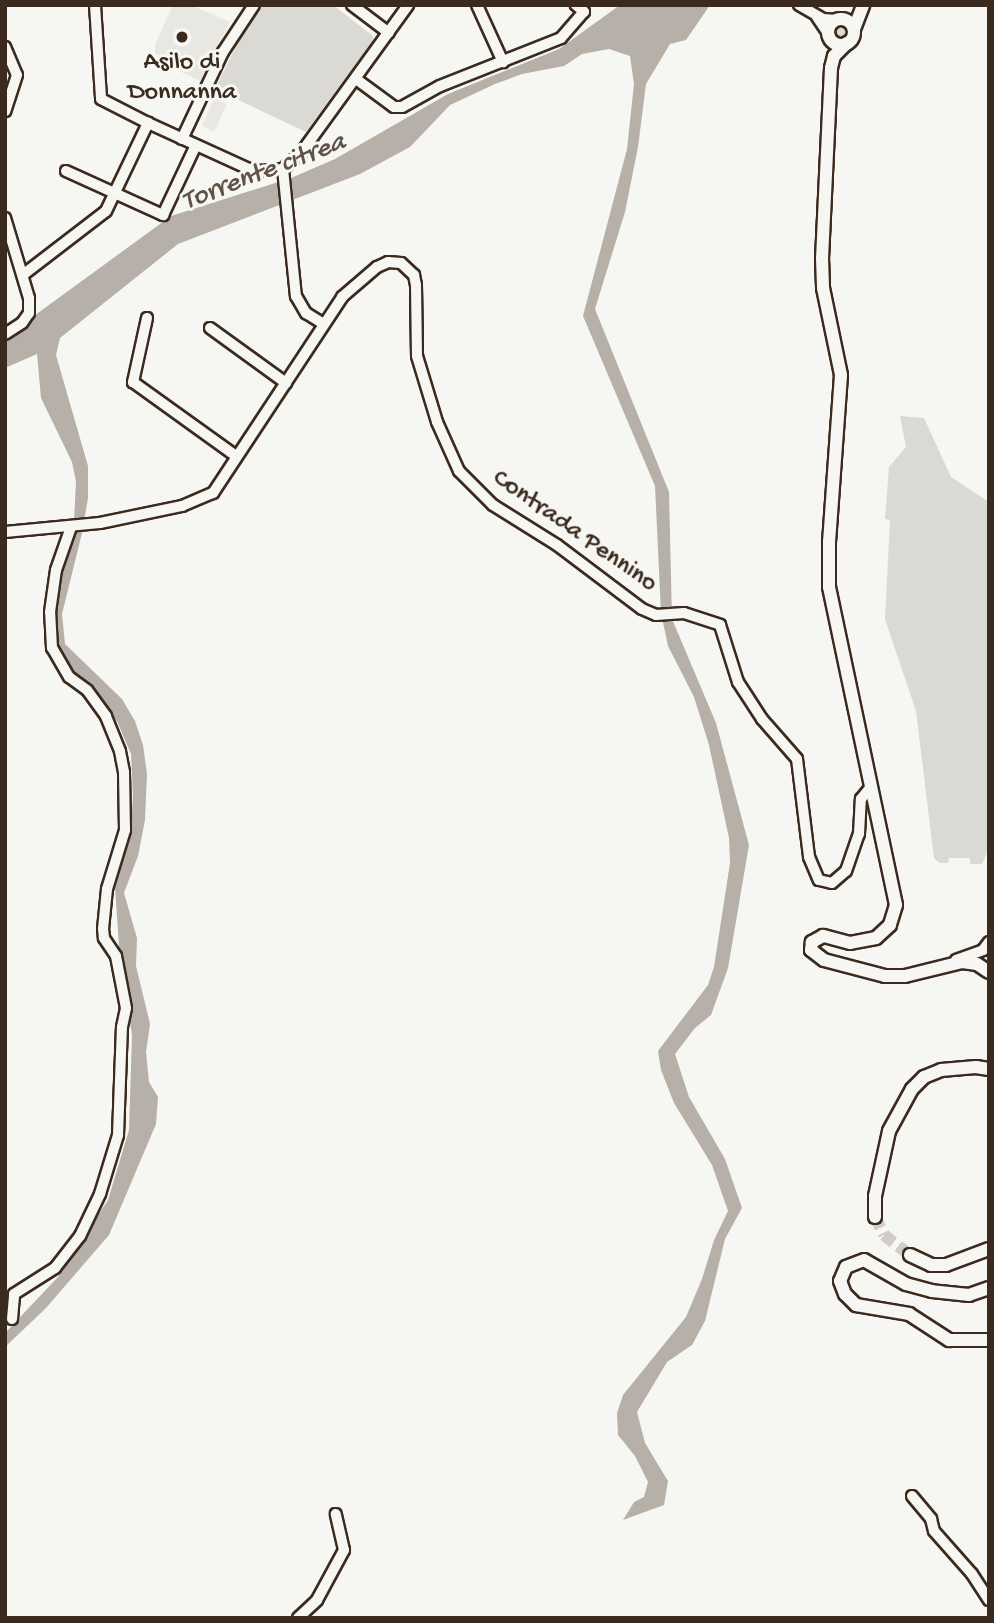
<!DOCTYPE html>
<style>
body{margin:0}
#map{position:relative;width:994px;height:1623px;overflow:hidden;background:#f6f6f2;font-family:"Gochi Hand",sans-serif}
div>[style]{position:absolute}
.built>*{inset:0;background:#e8e7e2}
.green>*{inset:0;background:#dad9d3}
.round{border-radius:50%}
.water>*{inset:0;background:#b6b0a9}
.major-tunnel>*{height:12px;margin-top:-6px;transform-origin:0;background:repeating-linear-gradient(90deg,#d1cdc8 0 12px,transparent 0 18px)}
.roads{filter:drop-shadow(2px 0 #3b2a1e) drop-shadow(-2px 0 #3b2a1e) drop-shadow(0 2px #3b2a1e) drop-shadow(0 -2px #3b2a1e)}
.minor>*{height:10px;margin:-5px;padding:0 5px;transform-origin:5px;border-radius:5px;background:#f6f6f2}
.major>*{height:12px;margin:-6px;padding:0 6px;transform-origin:6px;border-radius:6px;background:#f6f6f2}
.major>.ring{margin:-6px;padding:0;box-sizing:content-box;background:none;border:12px solid #f6f6f2;border-radius:50%}
.dots>*{width:19px;height:19px;translate:-50% -50%;box-sizing:border-box;border:4px solid #f6f6f2;border-radius:50%}
span{translate:-50% -50%;white-space:nowrap;text-align:center;line-height:1.15;-webkit-text-stroke:6px #f6f6f2;paint-order:stroke}
.poi-label{font-size:26px;color:#3b2a1e}
.street-label{font-size:26px;color:#3b2a1e}
.water-label{font-size:28px;color:#605248;font-style:italic}
.frame{position:absolute;inset:0;border:7px solid #3b2a1e;pointer-events:none}
</style>
<div id="map">
<div class="built">
<div style="clip-path:polygon(173px 5px,190px 5px,230px 22px,200px 81px,175px 69px,177px 65px,155px 54px,155px 44px)"></div>
<div style="clip-path:polygon(214px 98px,227px 104px,214px 132px,202px 126px)"></div>
</div>
<div class="green">
<div style="clip-path:polygon(262px 5px,333px 5px,373px 36px,373px 40px,306px 132px,215px 89px,245px 28px)"></div>
<div class="round" style="left:833px;top:24px;width:16px;height:16px"></div>
<div style="clip-path:polygon(900px 416px,924px 418px,951px 477px,989px 502px,989px 848px,982px 864px,970px 864px,970px 858px,949px 858px,948px 863px,940px 863px,934px 858px,916px 711px,885px 619px,890px 520px,885px 519px,889px 467px,906px 447px)"></div>
</div>
<div class="water">
<div style="clip-path:polygon(620px 5px,710px 5px,686px 40px,670px 44px,646px 84px,638px 147px,625px 212px,595px 309px,669px 492px,672px 619px,716px 723px,749px 845px,728px 968px,711px 1015px,695px 1028px,675px 1054px,689px 1097px,725px 1159px,742px 1208px,725px 1239px,705px 1321px,692px 1345px,667px 1362px,637px 1412px,645px 1443px,668px 1481px,664px 1505px,623px 1520px,634px 1502px,644px 1497px,648px 1482px,635px 1456px,618px 1435px,617px 1413px,623px 1395px,686px 1317px,702px 1279px,714px 1240px,728px 1211px,712px 1165px,674px 1103px,661px 1070px,658px 1051px,708px 985px,714px 967px,730px 863px,729px 838px,709px 745px,694px 697px,668px 646px,661px 613px,655px 486px,583px 316px,627px 149px,634px 84px,630px 56px,609px 49px,582px 54px,564px 66px,522px 74px,495px 84px,450px 105px,410px 147px,360px 174px,178px 244px,60px 338px,56px 355px,88px 466px,88px 498px,82px 533px,62px 614px,65px 644px,122px 699px,135px 721px,143px 745px,147px 774px,145px 820px,138px 856px,124px 893px,137px 938px,136px 966px,150px 1024px,146px 1052px,149px 1082px,158px 1097px,156px 1124px,109px 1235px,46px 1308px,5px 1347px,5px 1333px,58px 1277px,108px 1200px,129px 1130px,132px 1035px,119px 946px,115px 887px,130px 838px,133px 797px,131px 754px,117px 721px,73px 673px,53px 642px,56px 594px,74px 520px,76px 482px,72px 462px,41px 398px,37px 354px,5px 368px,5px 337px,171px 216px,291px 178px,335px 159px,448px 94px,559px 49px)"></div>
</div>
<div class="major-tunnel">
<div style="left:875px;top:1217px;width:20px;rotate:63deg"></div>
<div style="left:884px;top:1235px;width:33px;rotate:38deg"></div>
</div>
<div class="roads">
<div class="minor">
<div style="left:95px;top:5px;width:94px;rotate:86.3deg"></div>
<div style="left:101px;top:99px;width:53px;rotate:27.1deg"></div>
<div style="left:148px;top:123px;width:111px;rotate:24.5deg"></div>
<div style="left:249px;top:169px;width:11px;rotate:10deg"></div>
<div style="left:260px;top:171px;width:23px;rotate:-5deg"></div>
<div style="left:283px;top:169px;width:24px;rotate:-42deg"></div>
<div style="left:301px;top:153px;width:183px;rotate:-54.1deg"></div>
<div style="left:352px;top:5px;width:46px;rotate:37.1deg"></div>
<div style="left:477px;top:5px;width:63px;rotate:65.5deg"></div>
<div style="left:799px;top:5px;width:28px;rotate:30deg"></div>
<div style="left:823px;top:19px;width:14px;rotate:4deg"></div>
<div style="left:817px;top:17px;width:23px;rotate:56deg"></div>
<div style="left:5px;top:47px;width:30px;rotate:67deg"></div>
<div style="left:17px;top:75px;width:38px;rotate:108deg"></div>
<div style="left:356px;top:79px;width:47px;rotate:36.4deg"></div>
<div style="left:394px;top:107px;width:8px"></div>
<div style="left:402px;top:107px;width:43px;rotate:-28.9deg"></div>
<div style="left:440px;top:86px;width:130px;rotate:-21.6deg"></div>
<div style="left:561px;top:38px;width:35px;rotate:-49deg"></div>
<div style="left:584px;top:12px;width:11px;rotate:-139deg"></div>
<div style="left:182px;top:139px;width:96px;rotate:-64.8deg"></div>
<div style="left:223px;top:52px;width:56px;rotate:-56.6deg"></div>
<div style="left:283px;top:169px;width:128px;rotate:84.2deg"></div>
<div style="left:296px;top:296px;width:20px;rotate:60deg"></div>
<div style="left:306px;top:313px;width:19px;rotate:32deg"></div>
<div style="left:66px;top:171px;width:107px;rotate:24.4deg"></div>
<div style="left:163px;top:215px;width:77px;rotate:-64.8deg"></div>
<div style="left:5px;top:218px;width:84px;rotate:73.3deg"></div>
<div style="left:29px;top:298px;width:15px;rotate:90deg"></div>
<div style="left:29px;top:313px;width:12px;rotate:125deg"></div>
<div style="left:22px;top:323px;width:20px;rotate:147deg"></div>
<div style="left:24px;top:274px;width:103px;rotate:-37.5deg"></div>
<div style="left:106px;top:211px;width:98px;rotate:-64.5deg"></div>
<div style="left:147px;top:318px;width:66px;rotate:102.3deg"></div>
<div style="left:133px;top:382px;width:127px;rotate:35.7deg"></div>
<div style="left:210px;top:328px;width:94px;rotate:35.9deg"></div>
<div style="left:5px;top:532px;width:95px;rotate:-5.4deg"></div>
<div style="left:100px;top:523px;width:84px;rotate:-11.7deg"></div>
<div style="left:182px;top:506px;width:34px;rotate:-23deg"></div>
<div style="left:213px;top:493px;width:235px;rotate:-56.6deg"></div>
<div style="left:342px;top:297px;width:46px;rotate:-40.6deg"></div>
<div style="left:377px;top:267px;width:12px;rotate:-24deg"></div>
<div style="left:388px;top:262px;width:13px;rotate:4deg"></div>
<div style="left:401px;top:263px;width:18px;rotate:43deg"></div>
<div style="left:414px;top:275px;width:10px;rotate:79deg"></div>
<div style="left:416px;top:285px;width:71px;rotate:89.2deg"></div>
<div style="left:417px;top:356px;width:69px;rotate:73.1deg"></div>
<div style="left:437px;top:422px;width:54px;rotate:65.8deg"></div>
<div style="left:459px;top:471px;width:48px;rotate:45deg"></div>
<div style="left:493px;top:505px;width:75px;rotate:32deg"></div>
<div style="left:557px;top:545px;width:106px;rotate:37deg"></div>
<div style="left:642px;top:609px;width:15px;rotate:23deg"></div>
<div style="left:656px;top:615px;width:28px;rotate:-4deg"></div>
<div style="left:684px;top:613px;width:38px;rotate:18deg"></div>
<div style="left:720px;top:625px;width:60px;rotate:72.5deg"></div>
<div style="left:738px;top:682px;width:44px;rotate:57deg"></div>
<div style="left:762px;top:719px;width:53px;rotate:48.8deg"></div>
<div style="left:797px;top:759px;width:99px;rotate:83deg"></div>
<div style="left:809px;top:857px;width:25px;rotate:67deg"></div>
<div style="left:819px;top:880px;width:13px;rotate:13deg"></div>
<div style="left:832px;top:883px;width:18px;rotate:-41deg"></div>
<div style="left:846px;top:871px;width:39px;rotate:-71deg"></div>
<div style="left:859px;top:834px;width:35px;rotate:-87deg"></div>
<div style="left:861px;top:799px;width:13px;rotate:-51deg"></div>
<div style="left:956px;top:960px;width:29px;rotate:-20deg"></div>
<div style="left:983px;top:950px;width:10px;rotate:-53deg"></div>
<div style="left:12px;top:1319px;width:25px;rotate:-85deg"></div>
<div style="left:14px;top:1294px;width:49px;rotate:-32.4deg"></div>
<div style="left:55px;top:1268px;width:41px;rotate:-52deg"></div>
<div style="left:80px;top:1236px;width:47px;rotate:-64.5deg"></div>
<div style="left:100px;top:1194px;width:62px;rotate:-73deg"></div>
<div style="left:118px;top:1135px;width:108px;rotate:-87.9deg"></div>
<div style="left:122px;top:1027px;width:19px;rotate:-78deg"></div>
<div style="left:126px;top:1008px;width:53px;rotate:-100.9deg"></div>
<div style="left:116px;top:956px;width:22px;rotate:-124deg"></div>
<div style="left:104px;top:938px;width:9px;rotate:-96deg"></div>
<div style="left:103px;top:929px;width:40px;rotate:-84.3deg"></div>
<div style="left:107px;top:889px;width:62px;rotate:-73deg"></div>
<div style="left:125px;top:830px;width:58px;rotate:-91deg"></div>
<div style="left:124px;top:772px;width:21px;rotate:-101deg"></div>
<div style="left:120px;top:751px;width:38px;rotate:-112deg"></div>
<div style="left:106px;top:716px;width:32px;rotate:-126deg"></div>
<div style="left:87px;top:690px;width:22px;rotate:-144deg"></div>
<div style="left:69px;top:677px;width:34px;rotate:-120deg"></div>
<div style="left:52px;top:648px;width:36px;rotate:-93deg"></div>
<div style="left:50px;top:612px;width:42px;rotate:-81.9deg"></div>
<div style="left:56px;top:570px;width:46px;rotate:-70.8deg"></div>
<div style="left:912px;top:1496px;width:30px;rotate:50deg"></div>
<div style="left:931px;top:1519px;width:12px;rotate:76deg"></div>
<div style="left:934px;top:1531px;width:57px;rotate:48.5deg"></div>
<div style="left:972px;top:1574px;width:31px;rotate:57deg"></div>
<div style="left:298px;top:1618px;width:26px;rotate:-43deg"></div>
<div style="left:317px;top:1600px;width:57px;rotate:-61.6deg"></div>
<div style="left:344px;top:1550px;width:37px;rotate:-103deg"></div>
</div>
<div class="major">
<div class="ring" style="left:828px;top:19px;width:14px;height:14px"></div>
<div style="left:854px;top:29px;width:26px;rotate:-69deg"></div>
<div style="left:847px;top:43px;width:18px;rotate:135deg"></div>
<div style="left:834px;top:56px;width:12px;rotate:104deg"></div>
<div style="left:831px;top:68px;width:190px;rotate:92.7deg"></div>
<div style="left:822px;top:258px;width:30px;rotate:88deg"></div>
<div style="left:823px;top:288px;width:89px;rotate:78.3deg"></div>
<div style="left:841px;top:375px;width:166px;rotate:94.1deg"></div>
<div style="left:829px;top:541px;width:46px;rotate:90deg"></div>
<div style="left:829px;top:587px;width:325px;rotate:78.1deg"></div>
<div style="left:896px;top:905px;width:21px;rotate:107deg"></div>
<div style="left:890px;top:925px;width:19px;rotate:137deg"></div>
<div style="left:876px;top:938px;width:26px;rotate:169deg"></div>
<div style="left:850px;top:943px;width:28px;rotate:-165deg"></div>
<div style="left:823px;top:936px;width:13px;rotate:151deg"></div>
<div style="left:812px;top:942px;width:8px;rotate:97deg"></div>
<div style="left:811px;top:950px;width:16px;rotate:38deg"></div>
<div style="left:824px;top:960px;width:63px;rotate:14.7deg"></div>
<div style="left:885px;top:976px;width:20px"></div>
<div style="left:905px;top:976px;width:59px;rotate:-13.8deg"></div>
<div style="left:962px;top:962px;width:15px;rotate:8deg"></div>
<div style="left:977px;top:964px;width:14px;rotate:34deg"></div>
<div style="left:875px;top:1217px;width:21px;rotate:-90deg"></div>
<div style="left:875px;top:1196px;width:66px;rotate:-77.8deg"></div>
<div style="left:889px;top:1131px;width:48px;rotate:-61.3deg"></div>
<div style="left:912px;top:1089px;width:17px;rotate:-45deg"></div>
<div style="left:924px;top:1077px;width:18px;rotate:-22deg"></div>
<div style="left:941px;top:1070px;width:35px;rotate:-5deg"></div>
<div style="left:976px;top:1067px;width:13px;rotate:9deg"></div>
<div style="left:910px;top:1255px;width:23px;rotate:25deg"></div>
<div style="left:931px;top:1265px;width:15px"></div>
<div style="left:946px;top:1265px;width:46px;rotate:-20.4deg"></div>
<div style="left:989px;top:1288px;width:21px;rotate:161deg"></div>
<div style="left:969px;top:1295px;width:37px;rotate:-174deg"></div>
<div style="left:932px;top:1291px;width:27px;rotate:-165deg"></div>
<div style="left:906px;top:1284px;width:48px;rotate:-150.3deg"></div>
<div style="left:864px;top:1260px;width:19px;rotate:159deg"></div>
<div style="left:846px;top:1267px;width:15px;rotate:113deg"></div>
<div style="left:840px;top:1281px;width:14px;rotate:69deg"></div>
<div style="left:845px;top:1294px;width:16px;rotate:45deg"></div>
<div style="left:856px;top:1305px;width:54px;rotate:9.6deg"></div>
<div style="left:909px;top:1314px;width:48px;rotate:33deg"></div>
<div style="left:949px;top:1340px;width:40px"></div>
</div>
</div>
<div class="dots">
<div style="left:182px;top:37px;background:#3b2a1e"></div>
</div>
<div class="poi-label">
<span style="left:182px;top:79px">Asilo di<br>Donnanna</span>
</div>
<div class="street-label">
<span style="left:574px;top:532px;rotate:35deg">Contrada Pennino</span>
</div>
<div class="water-label">
<span style="left:264px;top:173px;rotate:-21deg">Torrente citrea</span>
</div>
<div class="frame"></div>
</div>
